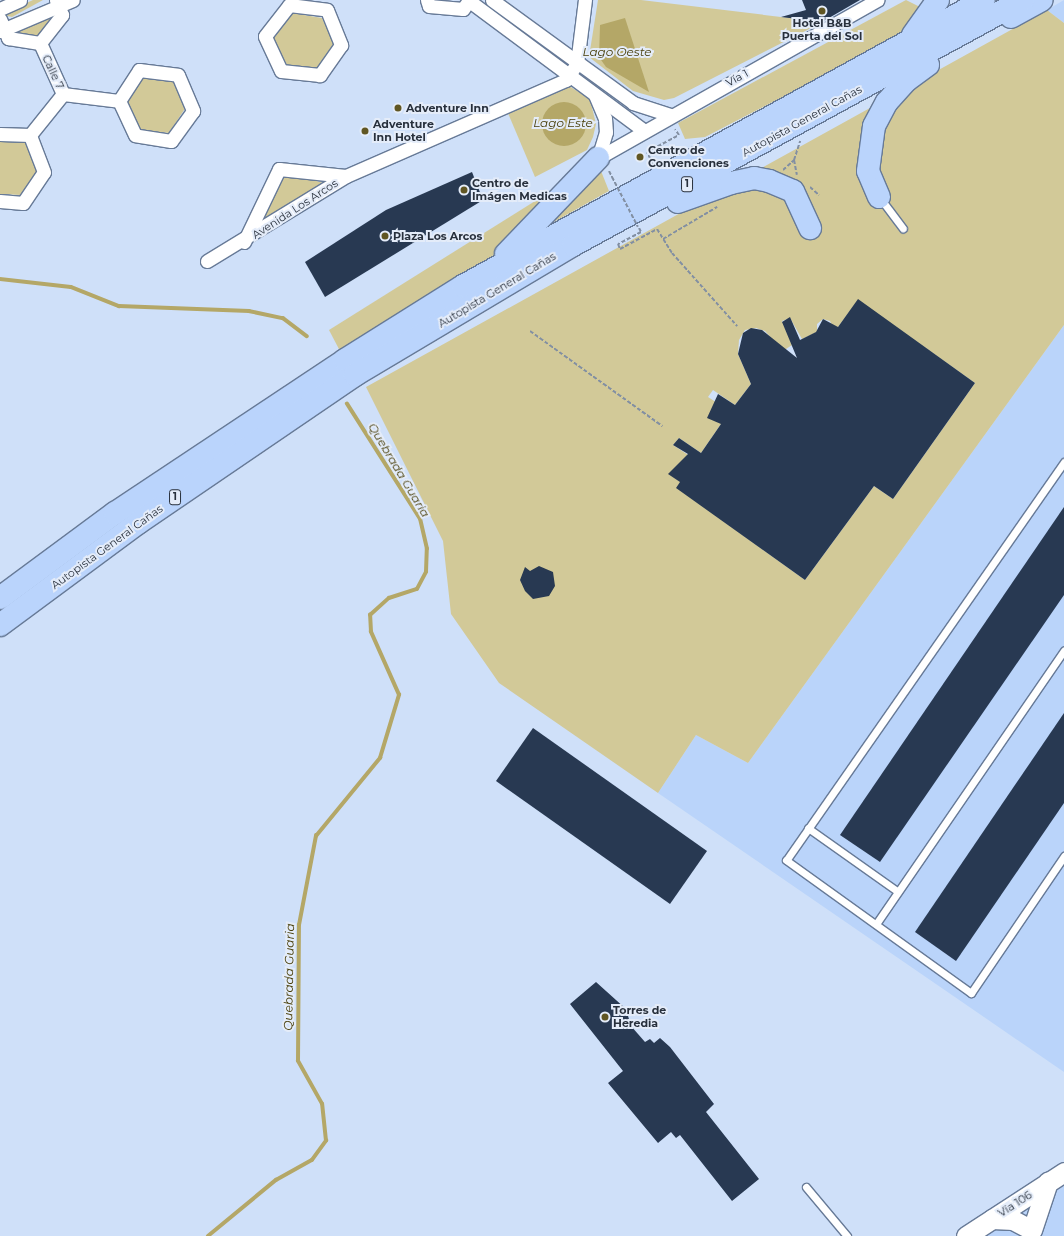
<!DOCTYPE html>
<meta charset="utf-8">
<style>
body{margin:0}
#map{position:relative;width:1064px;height:1236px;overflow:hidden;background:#cfe0f9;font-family:Montserrat,sans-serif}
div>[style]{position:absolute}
.built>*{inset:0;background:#bad4fa}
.green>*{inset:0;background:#d2c998}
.water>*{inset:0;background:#b4a767}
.round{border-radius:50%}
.stream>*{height:3.5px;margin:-1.75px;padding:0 1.75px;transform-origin:1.75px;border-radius:1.75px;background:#b4a767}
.building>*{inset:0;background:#283952}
.path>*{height:2px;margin-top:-1px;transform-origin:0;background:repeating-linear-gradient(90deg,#828fa2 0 4px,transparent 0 6px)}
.roads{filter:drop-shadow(1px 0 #677a97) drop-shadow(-1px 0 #677a97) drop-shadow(0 1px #677a97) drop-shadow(0 -1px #677a97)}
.service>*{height:7px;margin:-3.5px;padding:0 3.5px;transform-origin:3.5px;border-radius:3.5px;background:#fff}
.minor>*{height:13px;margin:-6.5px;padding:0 6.5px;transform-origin:6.5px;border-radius:6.5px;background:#fff}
.secondary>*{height:19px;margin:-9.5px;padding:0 9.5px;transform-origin:9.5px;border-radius:9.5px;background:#fff}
.trunk>*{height:22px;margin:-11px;padding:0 11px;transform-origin:11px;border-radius:11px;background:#bad4fc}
.path-bridge>*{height:2px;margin-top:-1px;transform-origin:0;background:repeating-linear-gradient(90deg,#828fa2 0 4px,transparent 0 6px)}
.dots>*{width:11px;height:11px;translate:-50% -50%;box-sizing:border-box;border:2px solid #e4ecf9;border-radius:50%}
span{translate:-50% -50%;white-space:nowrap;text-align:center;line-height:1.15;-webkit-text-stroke:4px #e4ecf9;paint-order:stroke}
.shield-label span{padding:1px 3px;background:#e4ecf9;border:1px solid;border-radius:3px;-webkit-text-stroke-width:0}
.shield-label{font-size:10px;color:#28303c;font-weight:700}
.poi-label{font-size:11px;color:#28303c;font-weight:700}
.left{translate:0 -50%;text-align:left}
.street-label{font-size:11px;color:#28303c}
.water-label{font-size:12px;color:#473d08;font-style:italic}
</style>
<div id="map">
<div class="built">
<div style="clip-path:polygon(1064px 0,1064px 23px,1047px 10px)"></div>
<div style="clip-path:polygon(1064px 325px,1064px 1072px,658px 793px,696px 735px,748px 763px)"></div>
<div style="clip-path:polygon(1064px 1185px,1064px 1236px,977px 1236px,997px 1222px)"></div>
</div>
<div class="green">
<div style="clip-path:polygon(33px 0,43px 0,12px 17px,7px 16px,9px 11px)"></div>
<div style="clip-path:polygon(598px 0,641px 0,823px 22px,674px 98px,664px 100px,633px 91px,589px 57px)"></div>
<div style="clip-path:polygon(906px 0,926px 10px,908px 32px,705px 137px,685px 139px,678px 123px)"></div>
<div style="clip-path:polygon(evenodd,1047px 10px,1064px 23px,1064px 325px,748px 763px,696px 735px,658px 793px,499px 683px,451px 614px,443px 541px,366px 387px,1047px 10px,858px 300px,975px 383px,893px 499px,874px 486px,805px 580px,677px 488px,696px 460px,673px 445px,679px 438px,701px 453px,730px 411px,708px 397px,713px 390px,735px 405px,751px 384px,738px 354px,739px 340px,745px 330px,756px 328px,765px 331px,783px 351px,792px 345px,782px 321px,790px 318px,802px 339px,817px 332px,817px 324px,823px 319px,830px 321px,835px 331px,858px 300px)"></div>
<div style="clip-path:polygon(292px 13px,322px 18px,334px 43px,317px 68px,288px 67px,273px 38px)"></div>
<div style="clip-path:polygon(52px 15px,44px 32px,35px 37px,16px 33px)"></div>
<div style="clip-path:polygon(143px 77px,175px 81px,186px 107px,169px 133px,138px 130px,124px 101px)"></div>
<div style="clip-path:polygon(569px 86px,590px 99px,596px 124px,593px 137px,587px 150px,535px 177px,507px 111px)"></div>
<div style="clip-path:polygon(0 141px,25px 142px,37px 171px,21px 195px,0 194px)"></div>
<div style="clip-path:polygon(599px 166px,609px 191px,527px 237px)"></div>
<div style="clip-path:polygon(289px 174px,324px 183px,261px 223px,279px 182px)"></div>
<div style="clip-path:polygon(575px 176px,480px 268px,341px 353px,329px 330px)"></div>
</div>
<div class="water">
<div style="clip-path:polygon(625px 18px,649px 92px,606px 67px,599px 57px,600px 25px)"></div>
<div class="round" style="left:542px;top:102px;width:44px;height:44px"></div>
</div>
<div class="stream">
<div style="left:0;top:279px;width:71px;rotate:6.4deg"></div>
<div style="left:71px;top:287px;width:52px;rotate:21.6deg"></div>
<div style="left:119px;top:306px;width:130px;rotate:2.2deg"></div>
<div style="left:249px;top:311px;width:35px;rotate:12deg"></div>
<div style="left:283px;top:318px;width:30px;rotate:37deg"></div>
<div style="left:208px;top:1236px;width:88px;rotate:-39.5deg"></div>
<div style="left:276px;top:1180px;width:41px;rotate:-29.1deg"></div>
<div style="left:312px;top:1160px;width:24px;rotate:-54deg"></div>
<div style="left:326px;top:1141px;width:37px;rotate:-96deg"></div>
<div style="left:322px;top:1104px;width:49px;rotate:-119.2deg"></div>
<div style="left:298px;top:1061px;width:136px;rotate:-89.6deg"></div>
<div style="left:299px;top:925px;width:91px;rotate:-79.2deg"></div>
<div style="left:316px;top:836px;width:101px;rotate:-50.6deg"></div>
<div style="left:380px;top:758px;width:66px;rotate:-73.2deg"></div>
<div style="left:399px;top:695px;width:69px;rotate:-114deg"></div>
<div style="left:371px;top:632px;width:17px;rotate:-93deg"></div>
<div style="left:370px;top:615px;width:25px;rotate:-42deg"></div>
<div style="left:389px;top:598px;width:29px;rotate:-18deg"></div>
<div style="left:417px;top:589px;width:19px;rotate:-62deg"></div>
<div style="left:426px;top:572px;width:23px;rotate:-88deg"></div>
<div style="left:427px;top:549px;width:31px;rotate:-103deg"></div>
<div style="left:420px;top:519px;width:136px;rotate:-122.4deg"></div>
</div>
<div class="building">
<div style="clip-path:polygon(802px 0,860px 0,822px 22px,781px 17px,806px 10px)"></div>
<div style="clip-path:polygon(472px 172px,483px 200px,325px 297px,305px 262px,386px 210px)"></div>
<div style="clip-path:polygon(858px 299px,975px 383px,893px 499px,874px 486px,805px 580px,676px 488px,680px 482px,668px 474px,688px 454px,673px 445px,679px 438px,701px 453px,721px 424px,707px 418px,718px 394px,735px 405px,751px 384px,738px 354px,743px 333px,751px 328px,762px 330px,797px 358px,782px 322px,790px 317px,800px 340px,816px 332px,823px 319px,838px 327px)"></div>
<div style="clip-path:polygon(1064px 507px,1064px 595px,880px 862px,840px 835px)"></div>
<div style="clip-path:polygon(539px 566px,553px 572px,555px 586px,549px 596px,533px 599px,525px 591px,520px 580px,525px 567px,530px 571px)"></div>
<div style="clip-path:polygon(1064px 713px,1064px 803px,956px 961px,915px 932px)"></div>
<div style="clip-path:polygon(533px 728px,707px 851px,670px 904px,496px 781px)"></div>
<div style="clip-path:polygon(596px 982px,626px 1009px,631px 1026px,645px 1042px,650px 1039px,654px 1043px,660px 1038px,670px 1047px,714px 1104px,706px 1112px,759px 1179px,732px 1201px,680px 1135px,676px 1138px,671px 1132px,658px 1143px,608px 1083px,623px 1071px,570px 1004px)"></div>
</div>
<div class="path">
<div style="left:794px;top:160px;width:15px;rotate:79deg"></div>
<div style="left:653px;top:164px;width:13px;rotate:-117deg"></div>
<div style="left:647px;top:152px;width:36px;rotate:-28deg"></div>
<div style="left:679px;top:135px;width:7px;rotate:-124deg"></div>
<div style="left:783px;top:170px;width:15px;rotate:-42deg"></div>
<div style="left:794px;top:160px;width:20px;rotate:-72deg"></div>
<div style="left:609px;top:171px;width:7px;rotate:63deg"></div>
<div style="left:810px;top:187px;width:12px;rotate:42deg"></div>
<div style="left:639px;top:228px;width:4px;rotate:63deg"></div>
<div style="left:641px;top:232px;width:26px;rotate:152deg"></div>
<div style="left:618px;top:244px;width:5px;rotate:68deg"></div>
<div style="left:620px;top:249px;width:42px;rotate:-28.4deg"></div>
<div style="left:657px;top:229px;width:28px;rotate:58deg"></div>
<div style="left:672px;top:253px;width:98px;rotate:48.3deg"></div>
<div style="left:663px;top:239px;width:63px;rotate:-30.7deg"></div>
<div style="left:530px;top:331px;width:163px;rotate:35.7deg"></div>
</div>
<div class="roads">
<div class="service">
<div style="left:880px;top:198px;width:38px;rotate:53deg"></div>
<div style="left:1064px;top:462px;width:485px;rotate:124.9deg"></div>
<div style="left:786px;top:860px;width:228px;rotate:35.7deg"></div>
<div style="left:971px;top:993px;width:166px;rotate:-55.8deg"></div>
<div style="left:808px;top:828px;width:109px;rotate:35.3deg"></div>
<div style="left:876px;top:924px;width:332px;rotate:-55.5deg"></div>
<div style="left:806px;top:1187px;width:64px;rotate:50.1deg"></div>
</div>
<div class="minor">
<div style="left:427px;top:0;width:6px;rotate:72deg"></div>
<div style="left:429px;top:6px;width:34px;rotate:5deg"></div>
<div style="left:463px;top:9px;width:11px;rotate:-56deg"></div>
<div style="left:468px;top:0;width:218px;rotate:36.6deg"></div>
<div style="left:492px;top:0;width:175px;rotate:36.1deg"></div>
<div style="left:633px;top:103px;width:39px;rotate:18deg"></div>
<div style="left:289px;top:5px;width:38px;rotate:7deg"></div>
<div style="left:327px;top:10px;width:38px;rotate:68deg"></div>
<div style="left:341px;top:45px;width:37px;rotate:125deg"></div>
<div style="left:320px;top:75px;width:39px;rotate:-174deg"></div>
<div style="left:281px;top:71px;width:38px;rotate:-115deg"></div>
<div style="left:265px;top:36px;width:39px;rotate:-52deg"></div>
<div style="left:0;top:9px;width:22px;rotate:-24deg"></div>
<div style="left:0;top:19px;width:21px;rotate:67deg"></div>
<div style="left:8px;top:38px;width:32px;rotate:9deg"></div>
<div style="left:40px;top:43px;width:36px;rotate:-52deg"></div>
<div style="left:62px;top:15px;width:16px;rotate:-112deg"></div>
<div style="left:0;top:31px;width:79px;rotate:-23deg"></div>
<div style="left:40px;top:43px;width:56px;rotate:65.7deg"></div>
<div style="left:63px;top:94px;width:56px;rotate:7.1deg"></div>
<div style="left:139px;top:70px;width:39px;rotate:7deg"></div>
<div style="left:178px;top:75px;width:39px;rotate:67deg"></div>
<div style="left:193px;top:111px;width:37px;rotate:126deg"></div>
<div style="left:171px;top:141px;width:36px;rotate:-171deg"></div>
<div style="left:135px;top:135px;width:38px;rotate:-115deg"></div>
<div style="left:119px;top:101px;width:37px;rotate:-57deg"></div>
<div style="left:595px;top:95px;width:25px;rotate:67deg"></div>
<div style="left:605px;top:118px;width:14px;rotate:86deg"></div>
<div style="left:606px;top:132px;width:27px;rotate:107deg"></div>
<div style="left:0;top:134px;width:30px;rotate:2deg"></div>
<div style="left:30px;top:135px;width:53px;rotate:-51.2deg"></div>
<div style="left:598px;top:158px;width:321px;rotate:-29.5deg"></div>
<div style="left:0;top:201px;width:23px;rotate:5deg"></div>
<div style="left:23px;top:203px;width:37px;rotate:-56deg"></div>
<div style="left:44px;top:172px;width:40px;rotate:-111deg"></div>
<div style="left:244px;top:242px;width:81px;rotate:-64.4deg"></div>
<div style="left:279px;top:169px;width:67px;rotate:6deg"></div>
<div style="left:207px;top:261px;width:163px;rotate:-31.4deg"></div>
<div style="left:346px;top:176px;width:240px;rotate:-23.6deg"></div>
<div style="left:566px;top:80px;width:20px;rotate:-57deg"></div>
<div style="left:577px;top:63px;width:64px;rotate:-82.8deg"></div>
</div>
<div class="secondary">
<div style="left:992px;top:1219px;width:21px;rotate:3deg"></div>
<div style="left:1013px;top:1220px;width:21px;rotate:28deg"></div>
<div style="left:1032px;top:1230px;width:51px;rotate:-71.6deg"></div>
<div style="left:966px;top:1236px;width:117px;rotate:-33.1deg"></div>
</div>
<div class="trunk">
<div style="left:1011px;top:17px;width:35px;rotate:-29deg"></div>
<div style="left:913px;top:35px;width:43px;rotate:-54.5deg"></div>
<div style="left:879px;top:197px;width:28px;rotate:-113deg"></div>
<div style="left:868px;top:171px;width:45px;rotate:-82.4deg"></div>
<div style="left:874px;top:126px;width:27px;rotate:-62deg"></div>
<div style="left:887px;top:102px;width:30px;rotate:-48deg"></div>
<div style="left:907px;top:80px;width:26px;rotate:-36deg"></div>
<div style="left:678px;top:202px;width:56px;rotate:-19.7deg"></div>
<div style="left:731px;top:183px;width:24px;rotate:-12deg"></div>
<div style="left:754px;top:178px;width:15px;rotate:11deg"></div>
<div style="left:769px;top:181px;width:26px;rotate:23deg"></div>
<div style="left:793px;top:191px;width:41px;rotate:65.3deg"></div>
<div style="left:506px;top:254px;width:133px;rotate:-46.2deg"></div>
<div style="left:0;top:598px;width:143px;rotate:-36.5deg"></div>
<div style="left:115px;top:513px;width:276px;rotate:-33.6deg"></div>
<div style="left:345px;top:360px;width:139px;rotate:-32.1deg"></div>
<div style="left:463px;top:286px;width:594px;rotate:-28.76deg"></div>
<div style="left:0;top:625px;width:172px;rotate:-36.5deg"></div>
<div style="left:138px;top:523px;width:263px;rotate:-34.3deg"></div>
<div style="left:355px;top:375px;width:254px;rotate:-30.8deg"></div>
<div style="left:573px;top:245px;width:512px;rotate:-28.57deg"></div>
</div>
</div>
<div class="path-bridge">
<div style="left:612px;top:177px;width:56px;rotate:62.5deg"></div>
</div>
<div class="dots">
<div style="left:822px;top:11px;background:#605623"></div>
<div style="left:398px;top:108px;background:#605623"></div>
<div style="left:365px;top:131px;background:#605623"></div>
<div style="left:640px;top:157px;background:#605623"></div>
<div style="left:464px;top:190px;background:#605623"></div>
<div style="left:385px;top:236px;background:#605623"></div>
<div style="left:605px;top:1017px;background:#605623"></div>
</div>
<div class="shield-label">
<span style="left:687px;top:184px">1</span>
<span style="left:175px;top:497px">1</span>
</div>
<div class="poi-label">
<span style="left:822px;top:30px">Hotel B&amp;B<br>Puerta del Sol</span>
<span class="left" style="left:406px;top:108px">Adventure Inn</span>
<span class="left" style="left:373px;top:131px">Adventure<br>Inn Hotel</span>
<span class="left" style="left:648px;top:157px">Centro de<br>Convenciones</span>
<span class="left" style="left:472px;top:190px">Centro de<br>Imágen Medicas</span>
<span class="left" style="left:393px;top:236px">Plaza Los Arcos</span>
<span class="left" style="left:613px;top:1017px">Torres de<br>Heredia</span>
</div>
<div class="street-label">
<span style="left:53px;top:72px;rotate:65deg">Calle 7</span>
<span style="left:737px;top:78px;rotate:-29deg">Vía 1</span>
<span style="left:802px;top:121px;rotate:-29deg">Autopista General Cañas</span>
<span style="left:295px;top:209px;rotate:-33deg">Avenida Los Arcos</span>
<span style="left:497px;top:290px;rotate:-31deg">Autopista General Cañas</span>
<span style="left:107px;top:547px;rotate:-36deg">Autopista General Cañas</span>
<span style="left:1015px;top:1204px;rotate:-33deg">Vía 106</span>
</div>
<div class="water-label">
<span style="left:617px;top:52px">Lago Oeste</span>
<span style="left:563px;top:123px">Lago Este</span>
<span style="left:399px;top:470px;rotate:59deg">Quebrada Guaria</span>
<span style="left:289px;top:977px;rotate:-89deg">Quebrada Guaria</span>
</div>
</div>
